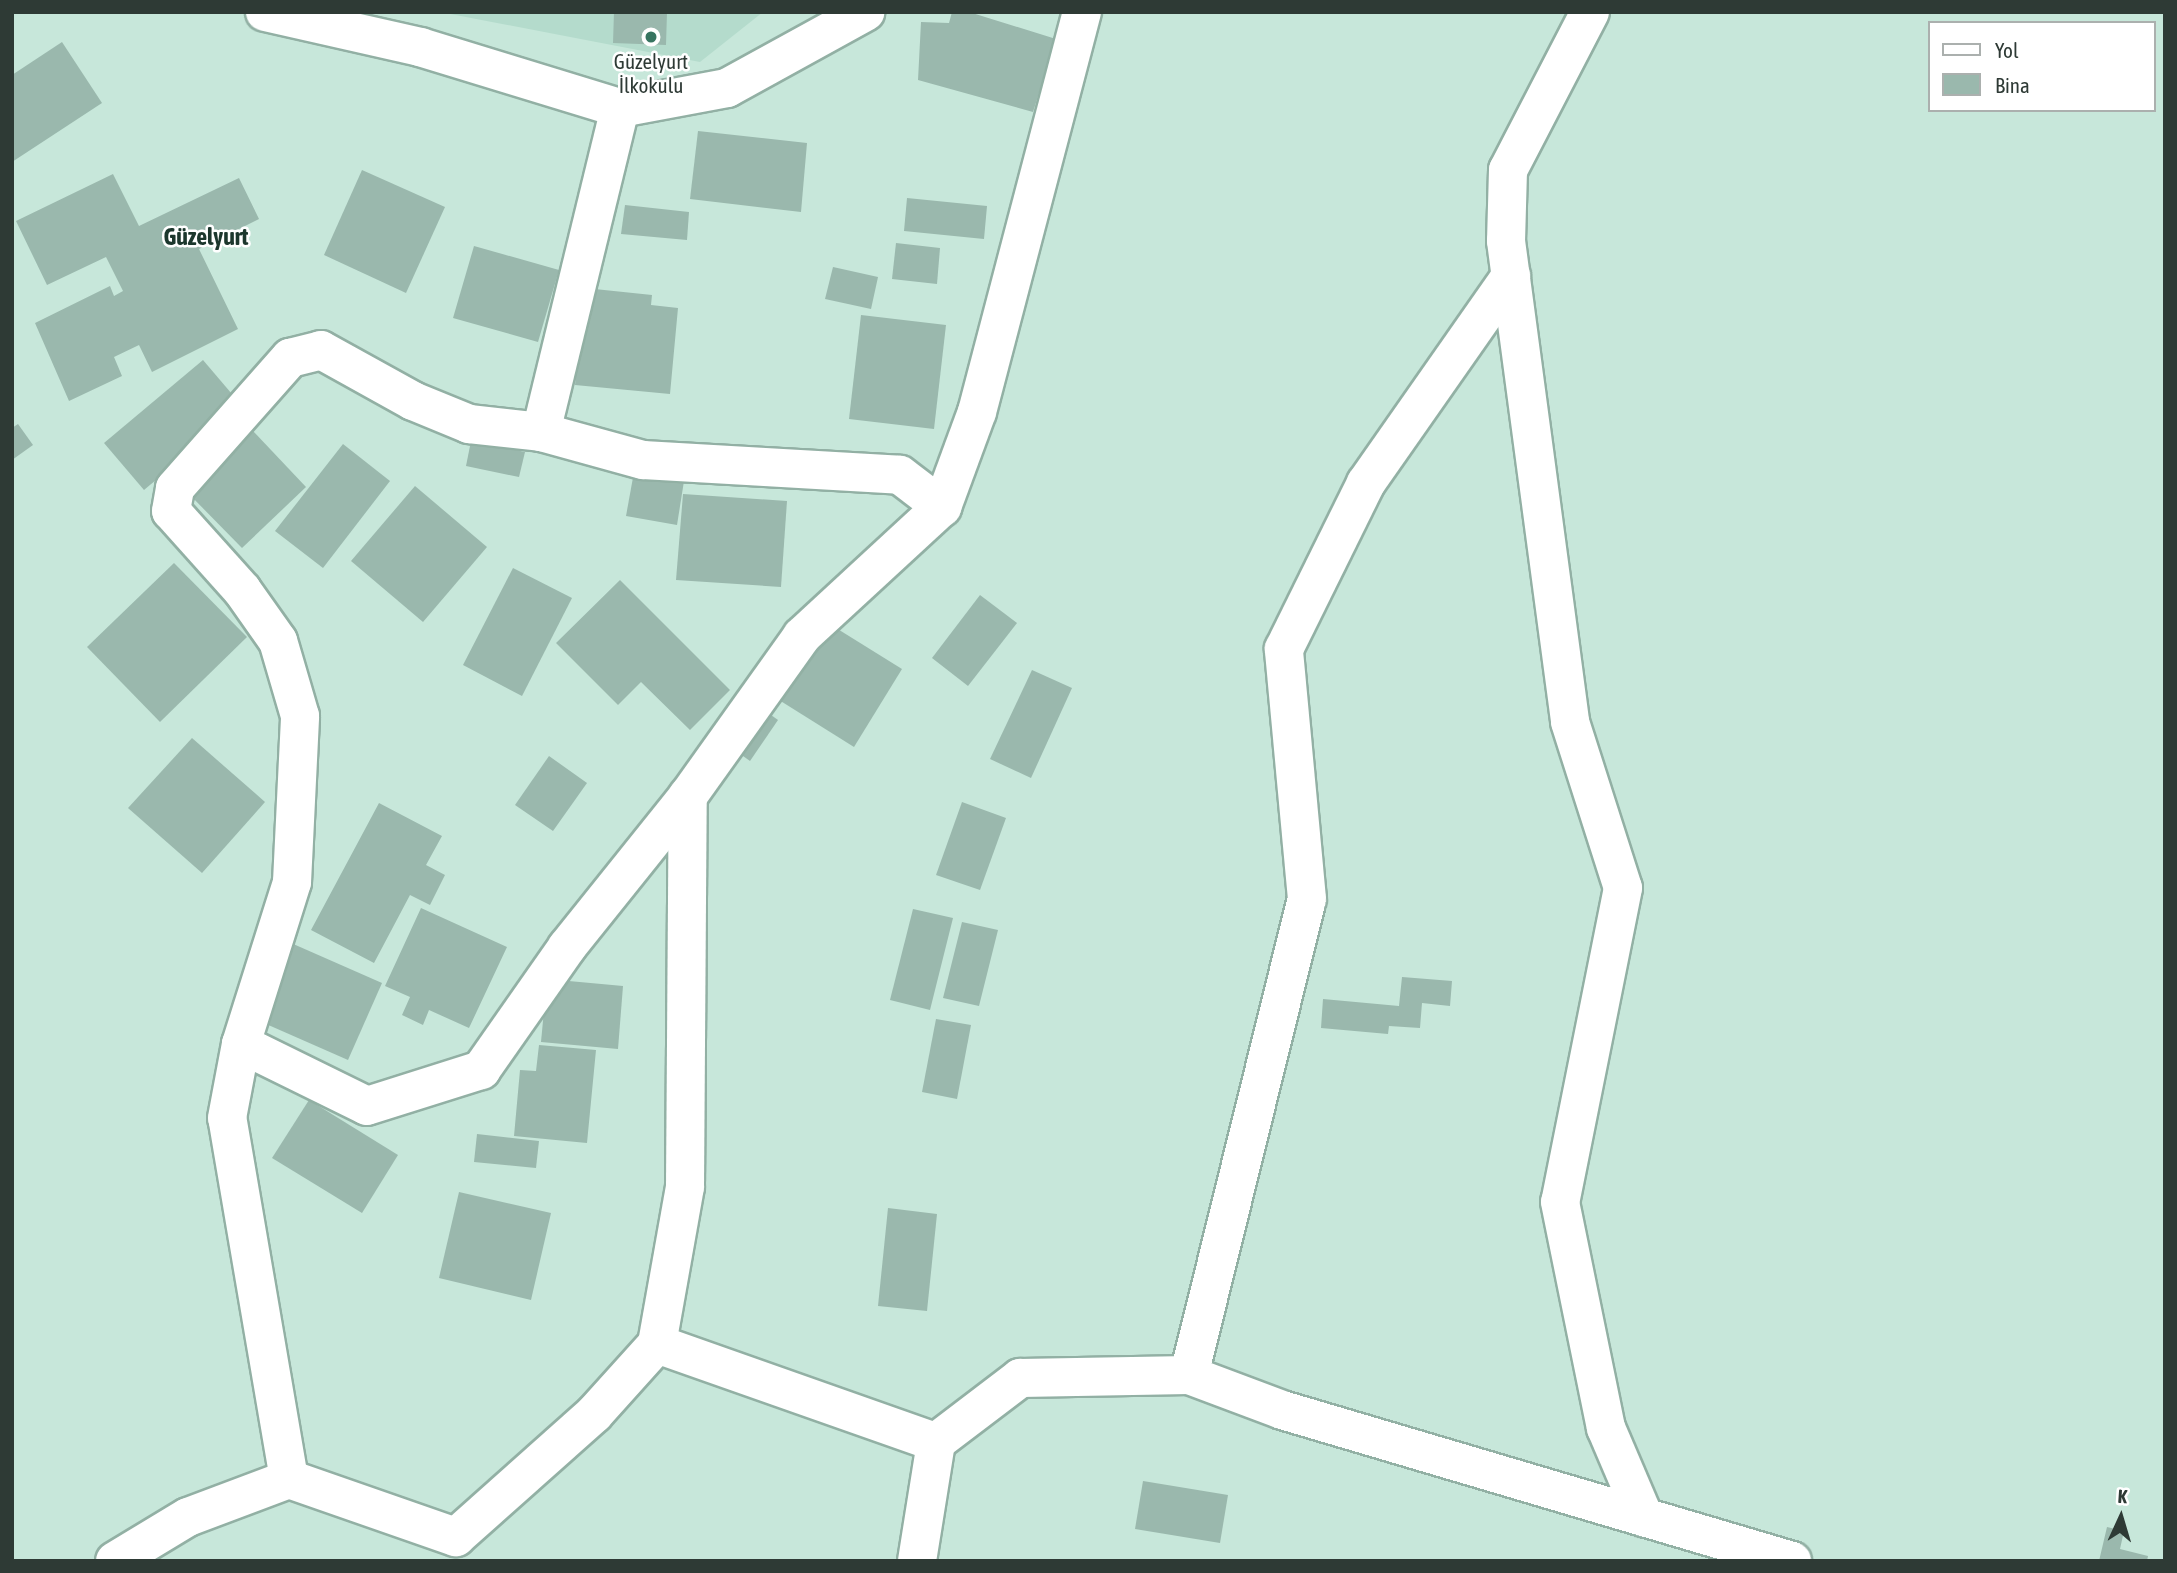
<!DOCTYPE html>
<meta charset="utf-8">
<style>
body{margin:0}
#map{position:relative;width:2177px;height:1573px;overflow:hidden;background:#c7e7da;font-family:"Asap Condensed",sans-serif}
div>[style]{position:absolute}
.built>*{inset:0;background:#b4dbcc}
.building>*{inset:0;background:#9ab8ad}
.roads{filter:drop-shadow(2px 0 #92b0a4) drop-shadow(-2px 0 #92b0a4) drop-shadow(0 2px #92b0a4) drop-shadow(0 -2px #92b0a4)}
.street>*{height:38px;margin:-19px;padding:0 19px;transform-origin:19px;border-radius:19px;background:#fff}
.secondary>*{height:38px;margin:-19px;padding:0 19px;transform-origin:19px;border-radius:19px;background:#fff}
.dots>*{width:19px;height:19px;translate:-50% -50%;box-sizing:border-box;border:4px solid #fff;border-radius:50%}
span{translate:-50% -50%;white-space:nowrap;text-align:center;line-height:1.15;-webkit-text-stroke:5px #fff;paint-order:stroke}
.poi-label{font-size:21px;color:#2e3a35}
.quarter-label{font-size:24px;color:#1c372d;font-weight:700}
.frame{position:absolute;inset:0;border:14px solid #2e3a35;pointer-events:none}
.legend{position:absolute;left:1928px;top:21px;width:228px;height:91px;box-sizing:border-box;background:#fff;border:2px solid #abb0ae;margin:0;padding:9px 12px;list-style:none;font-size:21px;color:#2e3a35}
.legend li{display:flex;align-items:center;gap:14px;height:35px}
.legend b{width:35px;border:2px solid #abb0ae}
.north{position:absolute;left:2086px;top:1482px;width:70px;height:70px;-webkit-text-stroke:5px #fff;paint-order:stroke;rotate:4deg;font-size:19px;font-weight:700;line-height:28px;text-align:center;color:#2e3a35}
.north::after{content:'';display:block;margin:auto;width:24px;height:32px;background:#2e3a35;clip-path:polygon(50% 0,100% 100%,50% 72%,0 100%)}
</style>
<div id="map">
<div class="built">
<div style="clip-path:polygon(440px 12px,763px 12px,700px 62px)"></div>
</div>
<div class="building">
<div style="clip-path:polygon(614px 12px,667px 12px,666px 45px,613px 43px)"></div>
<div style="clip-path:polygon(952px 12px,969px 12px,1056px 39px,1033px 112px,918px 80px,921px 22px,949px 23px)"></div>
<div style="clip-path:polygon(62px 42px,102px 103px,12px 162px,12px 75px)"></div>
<div style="clip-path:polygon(698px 131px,807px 143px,801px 212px,690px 199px)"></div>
<div style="clip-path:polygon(362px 170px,445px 207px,406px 293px,324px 255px)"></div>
<div style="clip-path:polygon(113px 174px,139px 226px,239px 178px,259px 219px,199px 249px,238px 329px,152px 372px,139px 345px,114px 357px,122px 376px,69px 401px,35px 323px,110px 286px,114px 296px,123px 291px,106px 257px,47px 285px,16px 221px)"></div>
<div style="clip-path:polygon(907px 198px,987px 206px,984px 239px,904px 231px)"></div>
<div style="clip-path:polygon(625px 205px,689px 212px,687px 240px,621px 234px)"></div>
<div style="clip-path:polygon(896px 243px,940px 248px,937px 284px,892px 279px)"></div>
<div style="clip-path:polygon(474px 246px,559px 270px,538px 342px,453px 318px)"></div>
<div style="clip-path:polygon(833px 267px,878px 277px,871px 309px,825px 299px)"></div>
<div style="clip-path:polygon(585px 288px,652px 295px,651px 305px,678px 308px,670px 394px,575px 385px)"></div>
<div style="clip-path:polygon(861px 315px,946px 325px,934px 429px,849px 419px)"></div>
<div style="clip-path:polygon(203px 360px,243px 407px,144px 490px,104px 443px)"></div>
<div style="clip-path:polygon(18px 424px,33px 445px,12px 460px,12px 428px)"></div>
<div style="clip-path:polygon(253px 431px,306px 487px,242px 548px,188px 493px)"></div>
<div style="clip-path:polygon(471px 441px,525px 452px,519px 477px,466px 466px)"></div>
<div style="clip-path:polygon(343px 444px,390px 481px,323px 568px,275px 531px)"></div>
<div style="clip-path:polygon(634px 472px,684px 481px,677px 525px,626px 516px)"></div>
<div style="clip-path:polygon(415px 486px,487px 547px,423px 622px,351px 561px)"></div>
<div style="clip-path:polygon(683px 494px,787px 501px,781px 587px,676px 580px)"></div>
<div style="clip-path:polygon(174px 563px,247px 637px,160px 722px,87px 647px)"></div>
<div style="clip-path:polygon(513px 568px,572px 598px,522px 696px,463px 665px)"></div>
<div style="clip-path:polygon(620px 580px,730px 690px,690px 730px,641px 682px,618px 705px,556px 643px)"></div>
<div style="clip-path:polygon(980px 595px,1017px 623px,968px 686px,932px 658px)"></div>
<div style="clip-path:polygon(828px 623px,902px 669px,854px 747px,779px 700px)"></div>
<div style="clip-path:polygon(1032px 670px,1072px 688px,1031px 778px,990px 759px)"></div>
<div style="clip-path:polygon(757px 705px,778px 720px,750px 761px,729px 746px)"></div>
<div style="clip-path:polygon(192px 738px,265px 802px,202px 873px,128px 808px)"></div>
<div style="clip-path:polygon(549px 756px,587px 783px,553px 831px,515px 805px)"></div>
<div style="clip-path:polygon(962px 802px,1006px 818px,980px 890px,936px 875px)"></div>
<div style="clip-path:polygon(379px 803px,442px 836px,426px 865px,445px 875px,430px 905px,410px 895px,374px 963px,311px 930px)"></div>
<div style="clip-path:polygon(421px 908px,507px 947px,469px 1028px,429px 1010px,423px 1025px,402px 1015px,410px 997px,385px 986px)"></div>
<div style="clip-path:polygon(913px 909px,953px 918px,930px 1010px,890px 1000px)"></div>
<div style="clip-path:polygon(962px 922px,998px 930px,979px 1006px,943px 998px)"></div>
<div style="clip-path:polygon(291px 943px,382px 983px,348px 1060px,257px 1020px)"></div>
<div style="clip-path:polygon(1402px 977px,1452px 981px,1450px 1006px,1422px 1003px,1420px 1028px,1389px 1026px,1388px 1034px,1321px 1028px,1323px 999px,1399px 1006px)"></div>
<div style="clip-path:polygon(547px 979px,623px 986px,618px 1049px,541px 1042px)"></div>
<div style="clip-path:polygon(936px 1019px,971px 1025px,957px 1099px,922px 1092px)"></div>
<div style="clip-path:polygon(539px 1045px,596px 1050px,587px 1143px,514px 1136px,520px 1070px,536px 1071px)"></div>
<div style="clip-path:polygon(309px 1100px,398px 1155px,362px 1213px,272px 1158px)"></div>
<div style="clip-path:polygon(477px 1134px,539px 1141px,536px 1168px,474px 1162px)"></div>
<div style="clip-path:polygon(459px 1192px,551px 1213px,531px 1300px,439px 1278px)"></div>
<div style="clip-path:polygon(888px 1208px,937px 1214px,927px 1311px,878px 1306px)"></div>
<div style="clip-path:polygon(1143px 1481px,1228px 1495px,1220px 1543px,1135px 1529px)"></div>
<div style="clip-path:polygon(2107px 1527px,2124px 1531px,2120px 1549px,2148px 1556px,2147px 1561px,2099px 1561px)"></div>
</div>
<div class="roads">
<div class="street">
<div style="left:1590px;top:12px;width:178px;rotate:117.4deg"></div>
<div style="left:1508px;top:170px;width:71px;rotate:91.6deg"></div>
<div style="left:1506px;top:241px;width:485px;rotate:82.4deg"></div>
<div style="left:1570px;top:722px;width:174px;rotate:72.3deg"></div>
<div style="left:1623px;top:888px;width:320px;rotate:101.3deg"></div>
<div style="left:1560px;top:1202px;width:231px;rotate:78.5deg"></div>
<div style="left:1606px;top:1428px;width:97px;rotate:66.9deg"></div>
<div style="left:541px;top:432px;width:333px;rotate:-76.3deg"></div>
<div style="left:241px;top:1044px;width:140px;rotate:26.2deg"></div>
<div style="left:367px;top:1106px;width:120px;rotate:-17.5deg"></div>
<div style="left:481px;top:1070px;width:150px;rotate:-55deg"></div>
<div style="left:567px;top:947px;width:193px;rotate:-51.3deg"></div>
<div style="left:657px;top:1344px;width:159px;rotate:-79.9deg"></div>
<div style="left:685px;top:1187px;width:391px;rotate:-89.6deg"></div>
<div style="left:688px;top:796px;width:196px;rotate:-54.5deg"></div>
<div style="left:802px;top:636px;width:190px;rotate:-42.7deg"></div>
<div style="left:942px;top:507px;width:101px;rotate:-69.8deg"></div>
<div style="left:977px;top:412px;width:414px;rotate:-75.3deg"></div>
<div style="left:1189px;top:1375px;width:490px;rotate:-76.1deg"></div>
<div style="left:1307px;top:899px;width:251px;rotate:-95.3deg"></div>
<div style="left:1284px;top:649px;width:185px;rotate:-63.7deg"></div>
<div style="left:1366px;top:483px;width:253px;rotate:-55deg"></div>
<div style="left:289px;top:1479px;width:366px;rotate:-99.7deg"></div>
<div style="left:227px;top:1118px;width:75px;rotate:-79.3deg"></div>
<div style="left:241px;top:1044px;width:170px;rotate:-72.5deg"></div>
<div style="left:292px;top:882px;width:166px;rotate:-87.2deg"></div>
<div style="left:300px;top:716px;width:78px;rotate:-106.3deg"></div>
<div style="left:278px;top:641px;width:62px;rotate:-125.2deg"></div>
<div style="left:242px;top:590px;width:106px;rotate:-131.9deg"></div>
<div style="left:171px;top:511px;width:23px;rotate:-80deg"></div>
<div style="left:175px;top:488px;width:174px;rotate:-48.5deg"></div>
<div style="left:290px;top:358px;width:32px;rotate:-14deg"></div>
<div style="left:321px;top:350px;width:105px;rotate:29deg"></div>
<div style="left:413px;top:401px;width:61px;rotate:22.3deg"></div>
<div style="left:469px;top:424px;width:72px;rotate:6.3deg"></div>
<div style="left:541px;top:432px;width:106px;rotate:15.4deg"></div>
<div style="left:643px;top:460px;width:257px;rotate:3.3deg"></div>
<div style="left:900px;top:475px;width:53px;rotate:37.3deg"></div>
<div style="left:115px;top:1561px;width:85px;rotate:-31.1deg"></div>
<div style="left:188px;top:1517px;width:108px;rotate:-20.6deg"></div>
<div style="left:289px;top:1479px;width:177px;rotate:19.2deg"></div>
<div style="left:456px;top:1537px;width:185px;rotate:-41.7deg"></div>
<div style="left:594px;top:1414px;width:94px;rotate:-48deg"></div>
<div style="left:657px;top:1344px;width:296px;rotate:19.4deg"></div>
<div style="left:917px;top:1561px;width:121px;rotate:-80.9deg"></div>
<div style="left:936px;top:1442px;width:106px;rotate:-37.3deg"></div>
<div style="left:1020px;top:1378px;width:169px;rotate:-1deg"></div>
<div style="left:1189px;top:1375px;width:99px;rotate:20.6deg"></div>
<div style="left:1282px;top:1410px;width:532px;rotate:16.49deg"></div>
</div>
<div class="secondary">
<div style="left:265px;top:12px;width:159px;rotate:12.7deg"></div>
<div style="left:420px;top:47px;width:209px;rotate:17deg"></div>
<div style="left:620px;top:108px;width:109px;rotate:-10.6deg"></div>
<div style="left:727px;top:88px;width:158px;rotate:-28.8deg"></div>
</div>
</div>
<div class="dots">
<div style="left:651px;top:37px;background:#377460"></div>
</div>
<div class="poi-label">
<span style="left:651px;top:73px">Güzelyurt<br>İlkokulu</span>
</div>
<div class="quarter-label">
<span style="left:206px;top:237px">Güzelyurt</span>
</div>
<div class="frame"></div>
<ul class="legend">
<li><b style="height:9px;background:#fff"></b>Yol</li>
<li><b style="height:19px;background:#9ab8ad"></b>Bina</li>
</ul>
<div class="north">K</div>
</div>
